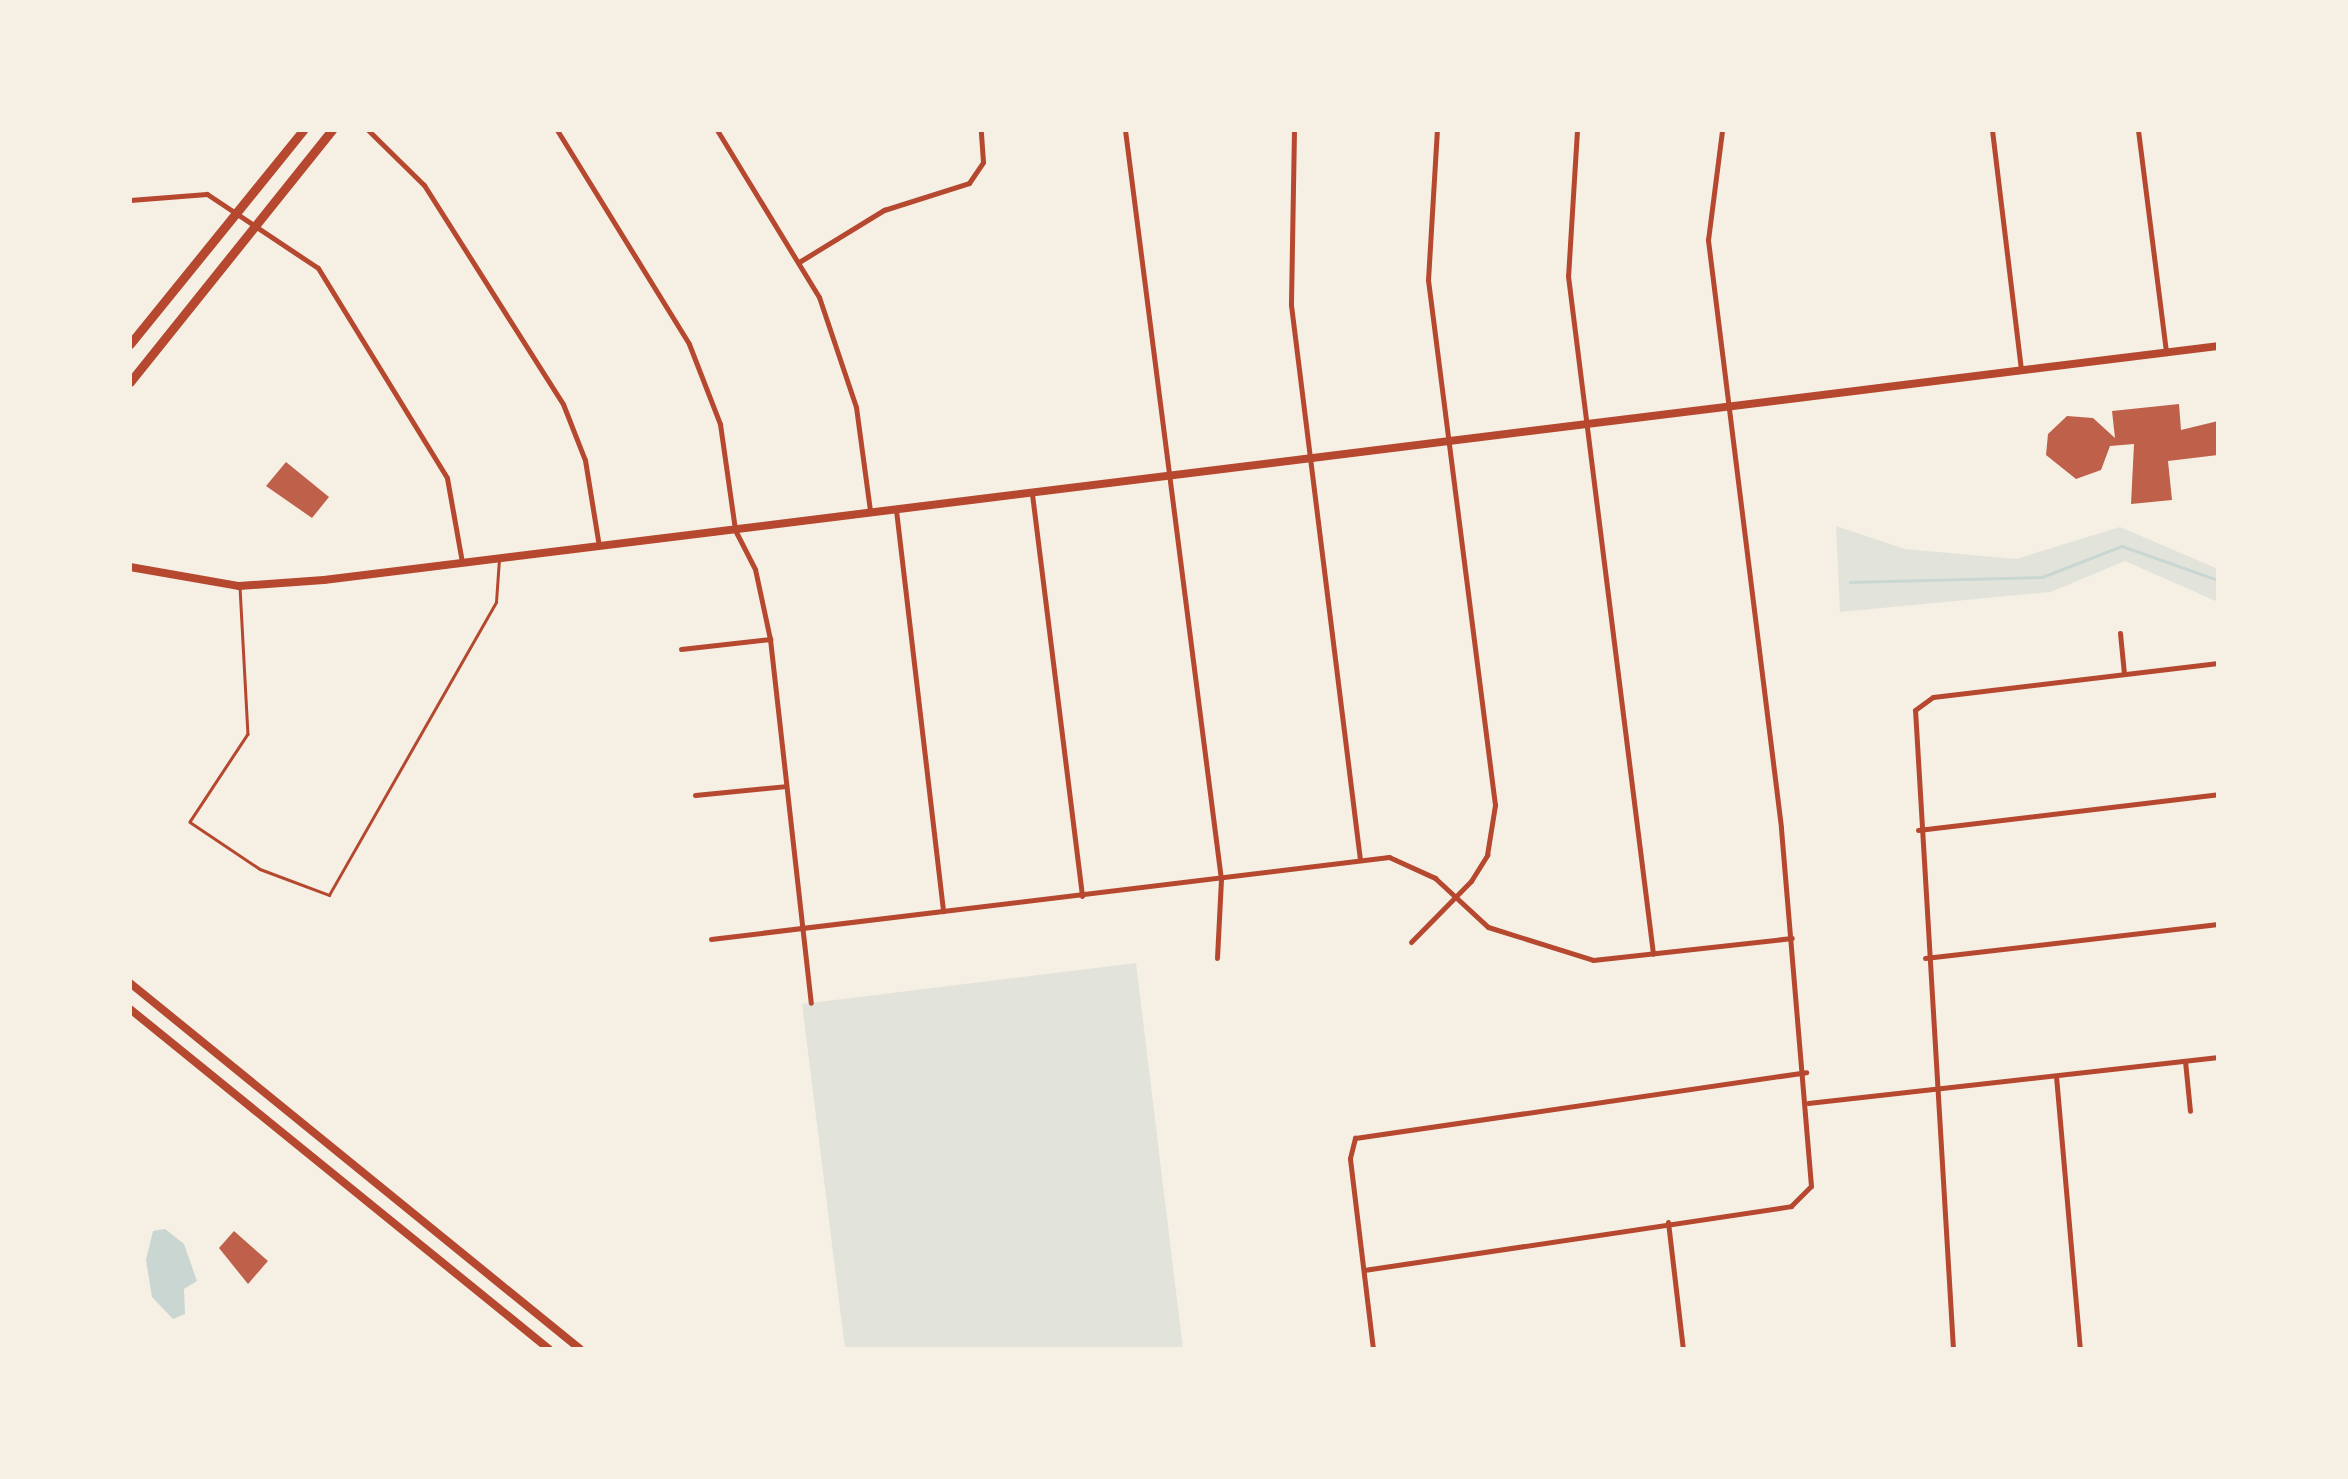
<!DOCTYPE html>
<style>
body{margin:0}
#map{position:relative;width:2348px;height:1479px;overflow:hidden;background:#f6efe4;font-family:Literata,serif}
div>[style]{position:absolute}
.green>*{inset:0;background:#e2e4dc}
.water>*{inset:0;background:#c9d6d2}
.stream>*{height:2.5px;margin:-1.25px;padding:0 1.25px;transform-origin:1.25px;border-radius:1.25px;background:#c9d6d2}
.building>*{inset:0;background:#bf614a}
.service>*{height:2.5px;margin:-1.25px;padding:0 1.25px;transform-origin:1.25px;border-radius:1.25px;background:#b5482f}
.minor>*{height:5px;margin:-2.5px;padding:0 2.5px;transform-origin:2.5px;border-radius:2.5px;background:#b5482f}
.tertiary>*{height:8px;margin:-4px;padding:0 4px;transform-origin:4px;border-radius:4px;background:#b5482f}
.secondary>*{height:8px;margin:-4px;padding:0 4px;transform-origin:4px;border-radius:4px;background:#b5482f}
.primary>*{height:9px;margin:-4.5px;padding:0 4.5px;transform-origin:4.5px;border-radius:4.5px;background:#b5482f}
span{translate:-50% -50%;white-space:nowrap;text-align:center;line-height:1.15;-webkit-text-stroke:8px #f6efe4;paint-order:stroke}
.frame{position:absolute;inset:0;border:132px solid #f6efe4;pointer-events:none}
</style>
<div id="map">
<div class="green">
<div style="clip-path:polygon(1836px 526px,1905px 549px,2016px 559px,2120px 527px,2218px 569px,2218px 602px,2125px 561px,2051px 592px,1840px 612px)"></div>
<div style="clip-path:polygon(1136px 963px,1183px 1349px,845px 1349px,802px 1004px)"></div>
</div>
<div class="water">
<div style="clip-path:polygon(165px 1229px,184px 1244px,197px 1281px,184px 1289px,185px 1314px,173px 1319px,152px 1297px,146px 1260px,153px 1231px)"></div>
</div>
<div class="stream">
<div style="left:1850px;top:582px;width:192px;rotate:-1.5deg"></div>
<div style="left:2042px;top:577px;width:86px;rotate:-21.2deg"></div>
<div style="left:2122px;top:546px;width:102px;rotate:19.5deg"></div>
</div>
<div class="building">
<div style="clip-path:polygon(2179px 404px,2181px 430px,2218px 421px,2218px 455px,2168px 461px,2172px 500px,2131px 504px,2134px 444px,2110px 446px,2101px 470px,2076px 479px,2046px 455px,2048px 434px,2067px 416px,2093px 418px,2115px 438px,2112px 411px)"></div>
<div style="clip-path:polygon(286px 462px,329px 497px,312px 518px,266px 486px)"></div>
<div style="clip-path:polygon(234px 1231px,268px 1261px,248px 1284px,219px 1248px)"></div>
</div>
<div class="service">
<div style="left:240px;top:587px;width:147px;rotate:86.9deg"></div>
<div style="left:248px;top:734px;width:105px;rotate:123.4deg"></div>
<div style="left:190px;top:822px;width:84px;rotate:33.9deg"></div>
<div style="left:260px;top:869px;width:74px;rotate:20.6deg"></div>
<div style="left:329px;top:895px;width:337px;rotate:-60.3deg"></div>
<div style="left:496px;top:602px;width:43px;rotate:-86deg"></div>
</div>
<div class="minor">
<div style="left:368px;top:130px;width:78px;rotate:44.5deg"></div>
<div style="left:424px;top:185px;width:259px;rotate:57.6deg"></div>
<div style="left:563px;top:404px;width:60px;rotate:68.6deg"></div>
<div style="left:585px;top:460px;width:87px;rotate:80.8deg"></div>
<div style="left:557px;top:130px;width:251px;rotate:58.3deg"></div>
<div style="left:689px;top:344px;width:86px;rotate:68.8deg"></div>
<div style="left:720px;top:424px;width:107px;rotate:81.9deg"></div>
<div style="left:735px;top:530px;width:44px;rotate:62.9deg"></div>
<div style="left:755px;top:569px;width:72px;rotate:77.9deg"></div>
<div style="left:770px;top:639px;width:366px;rotate:83.6deg"></div>
<div style="left:717px;top:130px;width:196px;rotate:58.6deg"></div>
<div style="left:819px;top:297px;width:116px;rotate:71.4deg"></div>
<div style="left:856px;top:407px;width:105px;rotate:82.3deg"></div>
<div style="left:1125px;top:130px;width:755px;rotate:82.7deg"></div>
<div style="left:1221px;top:879px;width:79px;rotate:92.9deg"></div>
<div style="left:1294px;top:130px;width:175px;rotate:91deg"></div>
<div style="left:1291px;top:305px;width:559px;rotate:82.91deg"></div>
<div style="left:1577px;top:130px;width:146px;rotate:93.5deg"></div>
<div style="left:1568px;top:276px;width:683px;rotate:82.85deg"></div>
<div style="left:1992px;top:130px;width:242px;rotate:83.1deg"></div>
<div style="left:2138px;top:130px;width:225px;rotate:82.8deg"></div>
<div style="left:130px;top:200px;width:77px;rotate:-4.5deg"></div>
<div style="left:207px;top:194px;width:133px;rotate:33.7deg"></div>
<div style="left:318px;top:268px;width:246px;rotate:58.4deg"></div>
<div style="left:447px;top:478px;width:85px;rotate:79.9deg"></div>
<div style="left:799px;top:262px;width:100px;rotate:-31.5deg"></div>
<div style="left:884px;top:210px;width:89px;rotate:-17.6deg"></div>
<div style="left:969px;top:183px;width:25px;rotate:-56deg"></div>
<div style="left:983px;top:162px;width:32px;rotate:-94deg"></div>
<div style="left:1032px;top:494px;width:405px;rotate:82.9deg"></div>
<div style="left:896px;top:510px;width:404px;rotate:83.3deg"></div>
<div style="left:2120px;top:633px;width:41px;rotate:84.4deg"></div>
<div style="left:681px;top:649px;width:90px;rotate:-6.4deg"></div>
<div style="left:695px;top:795px;width:91px;rotate:-5.6deg"></div>
<div style="left:1918px;top:830px;width:302px;rotate:-6.8deg"></div>
<div style="left:711px;top:939px;width:683px;rotate:-6.9deg"></div>
<div style="left:1389px;top:857px;width:51px;rotate:24.5deg"></div>
<div style="left:1435px;top:878px;width:72px;rotate:42.8deg"></div>
<div style="left:1488px;top:927px;width:110px;rotate:17.4deg"></div>
<div style="left:1593px;top:960px;width:200px;rotate:-6.3deg"></div>
<div style="left:1411px;top:942px;width:86px;rotate:-45.5deg"></div>
<div style="left:1471px;top:881px;width:31px;rotate:-58deg"></div>
<div style="left:1487px;top:855px;width:51px;rotate:-80.9deg"></div>
<div style="left:1495px;top:805px;width:529px;rotate:-97.27deg"></div>
<div style="left:1428px;top:280px;width:150px;rotate:-86.6deg"></div>
<div style="left:1925px;top:958px;width:295px;rotate:-6.6deg"></div>
<div style="left:2185px;top:1061px;width:50px;rotate:84.3deg"></div>
<div style="left:2056px;top:1076px;width:274px;rotate:85deg"></div>
<div style="left:1808px;top:1103px;width:413px;rotate:-6.4deg"></div>
<div style="left:1668px;top:1222px;width:128px;rotate:83.3deg"></div>
<div style="left:1364px;top:1270px;width:432px;rotate:-8.5deg"></div>
<div style="left:1791px;top:1206px;width:28px;rotate:-45deg"></div>
<div style="left:1811px;top:1186px;width:360px;rotate:-94.8deg"></div>
<div style="left:1781px;top:827px;width:592px;rotate:-97.09deg"></div>
<div style="left:1708px;top:240px;width:111px;rotate:-82.7deg"></div>
<div style="left:1373px;top:1349px;width:192px;rotate:-96.9deg"></div>
<div style="left:1350px;top:1158px;width:21px;rotate:-76deg"></div>
<div style="left:1355px;top:1138px;width:456px;rotate:-8.3deg"></div>
<div style="left:1953px;top:1349px;width:640px;rotate:-93.4deg"></div>
<div style="left:1915px;top:710px;width:22px;rotate:-36deg"></div>
<div style="left:1933px;top:697px;width:287px;rotate:-6.8deg"></div>
</div>
<div class="tertiary">
<div style="left:130px;top:567px;width:111px;rotate:9.9deg"></div>
<div style="left:239px;top:586px;width:85px;rotate:-4deg"></div>
<div style="left:324px;top:580px;width:1908px;rotate:-7.04deg"></div>
</div>
<div class="secondary">
<div style="left:130px;top:983px;width:580px;rotate:39.12deg"></div>
<div style="left:130px;top:1009px;width:540px;rotate:39.06deg"></div>
</div>
<div class="primary">
<div style="left:130px;top:344px;width:275px;rotate:-51deg"></div>
<div style="left:130px;top:382px;width:323px;rotate:-51.3deg"></div>
</div>
<div class="frame"></div>
</div>
